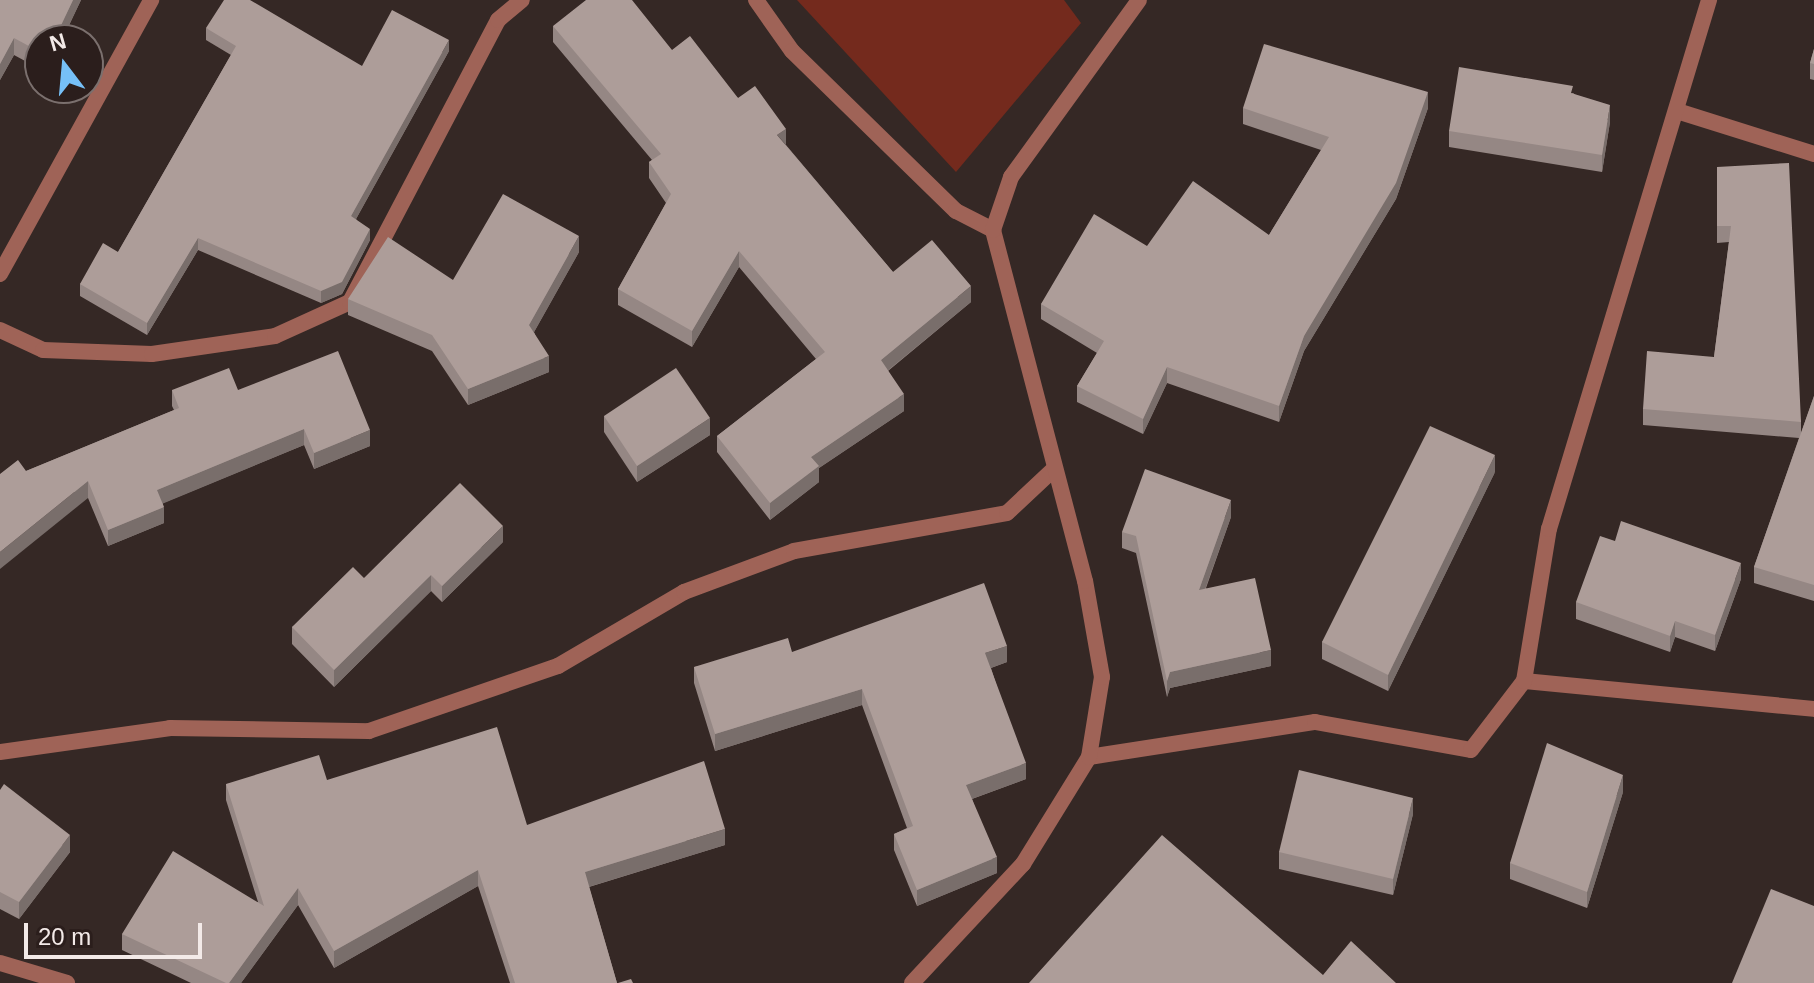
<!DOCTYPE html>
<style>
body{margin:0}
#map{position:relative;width:1814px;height:983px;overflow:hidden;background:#352825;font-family:Arial,sans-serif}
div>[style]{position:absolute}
.green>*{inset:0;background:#742a1d}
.street>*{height:16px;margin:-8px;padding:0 8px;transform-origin:8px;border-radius:8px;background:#9f6357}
.wall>*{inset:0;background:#958784}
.shaded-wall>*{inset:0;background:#796e6b}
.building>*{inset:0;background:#ad9d99}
span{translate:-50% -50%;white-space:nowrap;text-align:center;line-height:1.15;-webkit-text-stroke:8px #2b1e1c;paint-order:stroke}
.north{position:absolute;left:24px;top:24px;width:80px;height:80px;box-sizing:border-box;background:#2b1e1c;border:2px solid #7b706e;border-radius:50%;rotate:344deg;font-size:22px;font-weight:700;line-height:32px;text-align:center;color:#f3eae8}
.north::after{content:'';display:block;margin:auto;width:28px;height:36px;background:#76c0f7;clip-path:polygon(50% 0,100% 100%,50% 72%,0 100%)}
.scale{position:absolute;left:24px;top:923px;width:178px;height:36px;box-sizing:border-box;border:4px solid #f3eae8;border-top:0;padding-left:10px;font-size:24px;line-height:28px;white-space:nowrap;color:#f3eae8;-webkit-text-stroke:6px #2b1e1c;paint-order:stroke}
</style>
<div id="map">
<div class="green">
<div style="clip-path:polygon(797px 0,1064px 0,1081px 23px,956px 172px)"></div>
</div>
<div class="street">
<div style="left:756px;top:0;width:62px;rotate:54.8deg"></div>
<div style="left:792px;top:51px;width:229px;rotate:44.3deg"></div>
<div style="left:956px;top:211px;width:42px;rotate:27.2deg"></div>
<div style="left:1677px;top:111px;width:144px;rotate:17.4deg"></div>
<div style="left:0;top:274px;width:313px;rotate:-61.1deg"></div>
<div style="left:0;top:330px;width:47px;rotate:24.9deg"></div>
<div style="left:43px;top:350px;width:109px;rotate:2.1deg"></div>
<div style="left:152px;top:354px;width:124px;rotate:-8.3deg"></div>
<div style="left:275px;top:336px;width:82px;rotate:-24.4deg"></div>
<div style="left:350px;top:302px;width:318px;rotate:-62.3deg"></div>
<div style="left:498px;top:20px;width:31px;rotate:-40deg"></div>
<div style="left:1524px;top:681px;width:291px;rotate:5.5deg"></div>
<div style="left:0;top:752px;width:172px;rotate:-8deg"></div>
<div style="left:170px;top:728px;width:199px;rotate:0.9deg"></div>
<div style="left:369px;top:731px;width:200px;rotate:-19deg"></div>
<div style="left:558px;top:666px;width:146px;rotate:-30.4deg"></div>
<div style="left:684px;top:592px;width:117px;rotate:-20.4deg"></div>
<div style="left:794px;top:551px;width:216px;rotate:-10.1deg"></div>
<div style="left:1007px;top:513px;width:63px;rotate:-43.1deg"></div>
<div style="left:1089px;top:757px;width:229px;rotate:-8.8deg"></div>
<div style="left:1315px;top:722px;width:158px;rotate:10.2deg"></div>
<div style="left:1471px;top:750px;width:87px;rotate:-52.5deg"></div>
<div style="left:1524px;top:681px;width:154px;rotate:-80.7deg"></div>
<div style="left:1549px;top:529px;width:553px;rotate:-73.17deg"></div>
<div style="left:0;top:963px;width:70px;rotate:16.6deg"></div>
<div style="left:912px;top:983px;width:163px;rotate:-47deg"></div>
<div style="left:1023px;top:864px;width:126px;rotate:-58.3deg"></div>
<div style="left:1089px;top:757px;width:81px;rotate:-80.8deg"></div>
<div style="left:1102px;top:677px;width:97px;rotate:-100deg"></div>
<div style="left:1085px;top:581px;width:363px;rotate:-104.7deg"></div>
<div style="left:993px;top:230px;width:56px;rotate:-71.2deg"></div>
<div style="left:1011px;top:177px;width:218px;rotate:-54.1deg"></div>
</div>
<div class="wall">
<div style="clip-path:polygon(0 0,81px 0,62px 40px,40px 40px,40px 69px,14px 55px,0 80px)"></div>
<div style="clip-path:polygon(553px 26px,672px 50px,738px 98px,786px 145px,893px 272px,971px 302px,888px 371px,904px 411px,819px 468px,819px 482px,770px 520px,717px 452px,717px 436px,816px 359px,739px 267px,692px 347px,618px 305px,618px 289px,666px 203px,649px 178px,649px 162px,652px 160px,553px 42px)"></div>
<div style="clip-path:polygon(206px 28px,362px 66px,449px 51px,356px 219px,370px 240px,342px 294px,321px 303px,198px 250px,147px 335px,80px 296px,80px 284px,118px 252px,231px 55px,206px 40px)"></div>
<div style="clip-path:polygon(1814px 49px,1814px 80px,1810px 79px,1810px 63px)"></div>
<div style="clip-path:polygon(1573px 93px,1610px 122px,1602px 172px,1449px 147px,1449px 131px)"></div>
<div style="clip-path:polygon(1243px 108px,1428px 108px,1396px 199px,1304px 351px,1279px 422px,1167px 383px,1143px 434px,1077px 402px,1077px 386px,1097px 353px,1041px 319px,1041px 304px,1147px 246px,1269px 235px,1321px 150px,1243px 124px)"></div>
<div style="clip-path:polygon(1717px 167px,1801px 422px,1801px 433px,1814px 396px,1814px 601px,1754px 583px,1754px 567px,1799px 438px,1643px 425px,1643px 409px,1714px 357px,1729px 242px,1717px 243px)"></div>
<div style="clip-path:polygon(579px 252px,534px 332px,549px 372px,468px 405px,432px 351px,348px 315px,348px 299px,453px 280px)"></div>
<div style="clip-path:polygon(172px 390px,238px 390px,370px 446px,314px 469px,304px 445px,163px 503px,164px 523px,108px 546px,88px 498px,26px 471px,174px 410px,172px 406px)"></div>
<div style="clip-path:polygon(604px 416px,710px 435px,637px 482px,604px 432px)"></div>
<div style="clip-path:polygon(1495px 472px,1388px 691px,1322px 659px,1322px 642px)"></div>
<div style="clip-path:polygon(1231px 517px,1206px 588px,1271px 666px,1170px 688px,1167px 697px,1136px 553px,1122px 548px,1122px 532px)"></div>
<div style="clip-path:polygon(503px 542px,442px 602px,431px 591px,334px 687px,292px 644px,292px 627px,364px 578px)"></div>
<div style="clip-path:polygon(1741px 579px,1715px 651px,1675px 637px,1670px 652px,1576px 619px,1576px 602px)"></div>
<div style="clip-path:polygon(792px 652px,1007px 662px,991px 668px,1026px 779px,972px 799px,997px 873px,917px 906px,894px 850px,894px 834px,907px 828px,862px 705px,715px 751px,694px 683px,694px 667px)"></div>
<div style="clip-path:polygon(327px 780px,527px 825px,725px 845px,589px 887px,617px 983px,510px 983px,478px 886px,334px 968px,298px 905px,241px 983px,191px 983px,122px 950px,122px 934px,258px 902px,226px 800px,226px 784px)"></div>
<div style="clip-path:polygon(0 790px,70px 852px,19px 919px,0 909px)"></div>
<div style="clip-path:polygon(1623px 792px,1587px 908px,1510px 879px,1510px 863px)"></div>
<div style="clip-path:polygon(1413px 814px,1393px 895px,1279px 869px,1279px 852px)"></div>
</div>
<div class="shaded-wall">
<div style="clip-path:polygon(73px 0,81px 0,62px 40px,54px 40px)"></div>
<div style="clip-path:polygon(14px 38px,14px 55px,0 80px,0 64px)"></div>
<div style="clip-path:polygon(449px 40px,449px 51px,351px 228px,351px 216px)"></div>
<div style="clip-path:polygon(1428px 92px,1428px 108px,1396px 199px,1304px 351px,1279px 422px,1279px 406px,1304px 336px)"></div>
<div style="clip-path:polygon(1610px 105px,1610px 122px,1602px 172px,1602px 155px)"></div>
<div style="clip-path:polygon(786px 129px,786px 145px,777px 135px)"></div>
<div style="clip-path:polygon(370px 229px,370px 240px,342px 294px,321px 303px,321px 291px)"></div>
<div style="clip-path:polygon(579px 236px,579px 252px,529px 341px,529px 325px)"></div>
<div style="clip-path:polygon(198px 238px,198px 250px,147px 335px,147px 323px)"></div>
<div style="clip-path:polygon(739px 251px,739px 267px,692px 347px,692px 331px)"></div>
<div style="clip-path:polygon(971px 286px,971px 302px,881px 376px,881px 360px)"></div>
<div style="clip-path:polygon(549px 356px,549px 372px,468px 405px,468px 389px)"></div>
<div style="clip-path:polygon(1167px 367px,1167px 383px,1143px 434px,1143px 419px)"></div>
<div style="clip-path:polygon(904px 394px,904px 411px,819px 468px,819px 482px,770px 520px,770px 503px,811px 457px)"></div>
<div style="clip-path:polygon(710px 418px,710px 435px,637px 482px,637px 466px)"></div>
<div style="clip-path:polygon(304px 429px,304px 445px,157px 506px,157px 490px)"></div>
<div style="clip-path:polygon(370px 430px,370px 446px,314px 469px,314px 453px)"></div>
<div style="clip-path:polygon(1495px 455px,1495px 472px,1388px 691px,1388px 675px)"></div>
<div style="clip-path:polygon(88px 481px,88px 498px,0 569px,0 552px)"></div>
<div style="clip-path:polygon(1231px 500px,1231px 517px,1199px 606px,1199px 590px)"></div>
<div style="clip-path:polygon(164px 507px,164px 523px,108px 546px,108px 530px)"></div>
<div style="clip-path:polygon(503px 526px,503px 542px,442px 602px,442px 586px)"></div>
<div style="clip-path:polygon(1741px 563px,1741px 579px,1715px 651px,1715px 635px)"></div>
<div style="clip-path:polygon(431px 575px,431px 591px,334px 687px,334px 670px)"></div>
<div style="clip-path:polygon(1675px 621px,1675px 637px,1670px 652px,1670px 636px)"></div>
<div style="clip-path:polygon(1007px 646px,1007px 662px,985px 670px,985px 653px)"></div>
<div style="clip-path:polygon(1271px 650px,1271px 666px,1170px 688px,1167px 697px,1167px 681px,1170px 672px)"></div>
<div style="clip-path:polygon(862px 689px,862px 705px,715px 751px,715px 734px)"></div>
<div style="clip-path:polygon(1026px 763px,1026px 779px,966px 801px,966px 785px)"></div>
<div style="clip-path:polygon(1623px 775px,1623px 792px,1587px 908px,1587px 892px)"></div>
<div style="clip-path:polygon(1413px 798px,1413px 814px,1393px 895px,1393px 879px)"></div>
<div style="clip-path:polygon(725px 829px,725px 845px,585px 888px,585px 872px)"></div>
<div style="clip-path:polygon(70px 835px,70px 852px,19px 919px,19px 902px)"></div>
<div style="clip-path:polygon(997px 857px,997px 873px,917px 906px,917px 890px)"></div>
<div style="clip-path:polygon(478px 870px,478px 886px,334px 968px,334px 951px)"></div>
<div style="clip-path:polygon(298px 888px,298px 905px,241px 983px,229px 983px)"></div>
</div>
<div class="building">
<div style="clip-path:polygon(0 0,73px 0,54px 40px,40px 40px,40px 52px,14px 38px,0 64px)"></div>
<div style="clip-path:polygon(224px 0,250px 0,362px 66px,392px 10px,449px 40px,351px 216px,370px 229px,342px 282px,321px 291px,198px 238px,147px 323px,80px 284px,103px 243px,118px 252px,236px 46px,206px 28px)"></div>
<div style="clip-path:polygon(586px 0,632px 0,672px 50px,690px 36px,738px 98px,755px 86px,786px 129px,777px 135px,893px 272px,932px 240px,971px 286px,881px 360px,904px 394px,811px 457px,819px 466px,770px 503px,717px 436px,825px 352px,739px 251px,692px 331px,618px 289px,671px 194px,649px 162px,661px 154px,553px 26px)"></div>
<div style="clip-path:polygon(1264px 44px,1428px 92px,1396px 183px,1304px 336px,1279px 406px,1167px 367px,1143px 419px,1077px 386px,1104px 341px,1041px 304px,1094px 214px,1147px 246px,1193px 181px,1269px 235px,1329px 137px,1243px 108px)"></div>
<div style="clip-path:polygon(1814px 49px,1814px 64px,1810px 63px)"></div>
<div style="clip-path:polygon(1459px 67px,1573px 86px,1571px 93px,1610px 105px,1602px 155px,1449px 131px)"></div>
<div style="clip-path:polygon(1789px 163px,1801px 422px,1643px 409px,1647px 351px,1714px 357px,1731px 226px,1717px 226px,1717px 167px)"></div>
<div style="clip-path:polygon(503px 194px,579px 236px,529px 325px,549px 356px,468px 389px,432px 335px,348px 299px,388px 237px,453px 280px)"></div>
<div style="clip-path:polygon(338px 351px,370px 430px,314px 453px,304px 429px,157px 490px,164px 507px,108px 530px,88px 481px,0 552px,0 474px,18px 460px,26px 471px,179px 408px,172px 390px,229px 368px,238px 390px)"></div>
<div style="clip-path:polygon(676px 368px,710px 418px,637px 466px,604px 416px)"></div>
<div style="clip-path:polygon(1814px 396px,1814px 585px,1754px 567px)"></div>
<div style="clip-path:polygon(1430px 426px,1495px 455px,1388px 675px,1322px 642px)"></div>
<div style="clip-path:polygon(1145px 469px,1231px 500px,1199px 590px,1255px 578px,1271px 650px,1170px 672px,1167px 681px,1136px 536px,1122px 532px)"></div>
<div style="clip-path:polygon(460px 483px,503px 526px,442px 586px,431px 575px,334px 670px,292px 627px,353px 567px,364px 578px)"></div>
<div style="clip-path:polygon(1621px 521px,1741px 563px,1715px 635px,1675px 621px,1670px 636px,1576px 602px,1600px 536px,1615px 541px)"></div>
<div style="clip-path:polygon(984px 583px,1007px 646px,985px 653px,1026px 763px,966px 785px,997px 857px,917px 890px,894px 834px,913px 826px,862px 689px,715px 734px,694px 667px,788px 638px,792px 652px)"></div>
<div style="clip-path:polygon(497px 727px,527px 825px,704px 761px,725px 829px,585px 872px,617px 983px,515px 983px,478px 870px,334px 951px,298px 888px,229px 983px,226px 983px,122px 934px,173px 851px,264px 906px,226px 784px,319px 755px,327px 780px)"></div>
<div style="clip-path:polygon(1547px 743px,1623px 775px,1587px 892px,1510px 863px)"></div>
<div style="clip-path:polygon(1299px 770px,1413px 798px,1393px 879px,1279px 852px)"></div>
<div style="clip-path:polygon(4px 784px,70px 835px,19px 902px,0 892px,0 790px)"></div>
<div style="clip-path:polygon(1162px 835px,1323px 975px,1351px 941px,1396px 983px,1029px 983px)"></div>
<div style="clip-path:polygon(1771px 889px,1814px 906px,1814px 983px,1732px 983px)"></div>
<div style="clip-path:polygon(631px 979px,633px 983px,618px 983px)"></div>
</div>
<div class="north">N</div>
<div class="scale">20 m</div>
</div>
